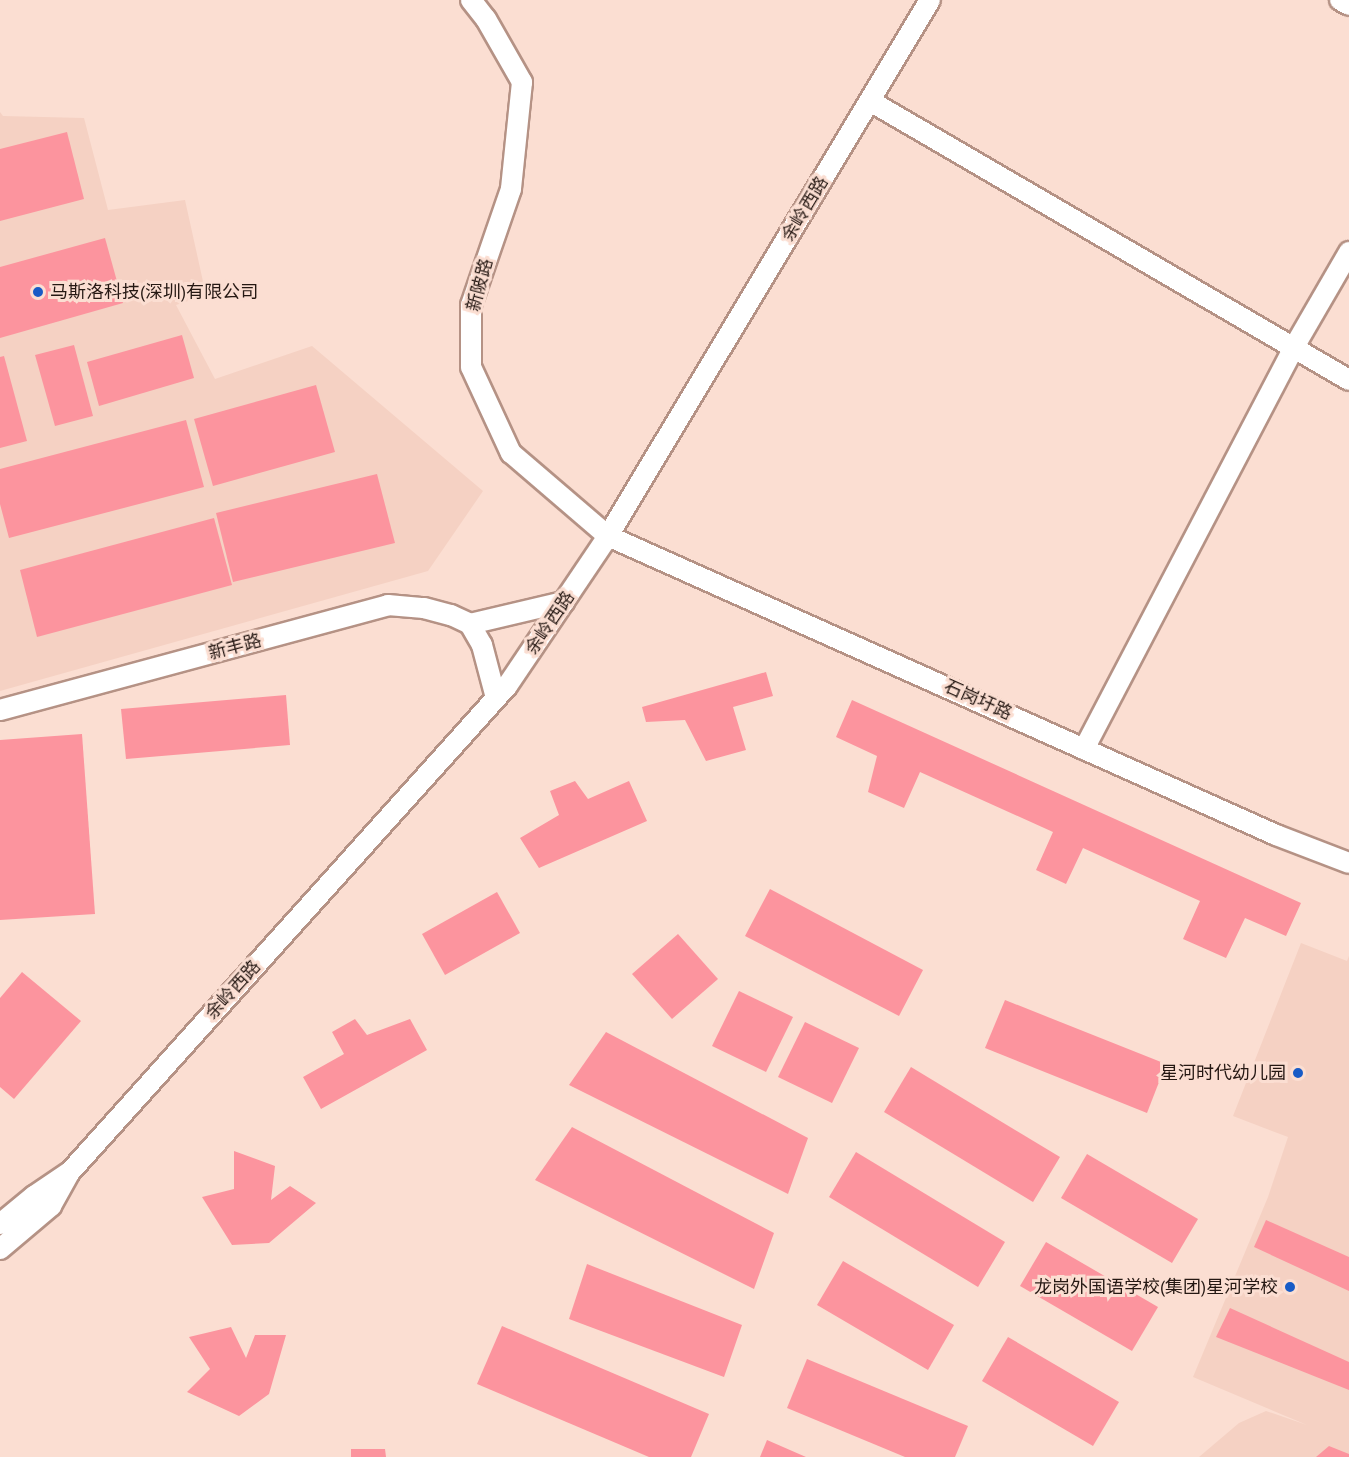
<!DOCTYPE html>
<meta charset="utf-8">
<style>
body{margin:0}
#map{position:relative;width:1349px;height:1457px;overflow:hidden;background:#fbded2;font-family:"PT Sans","Noto Sans SC",sans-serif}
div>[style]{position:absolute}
.built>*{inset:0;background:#f5d1c3}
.building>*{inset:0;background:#fc949e}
.roads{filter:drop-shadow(2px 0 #b59285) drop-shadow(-2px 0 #b59285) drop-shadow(0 2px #b59285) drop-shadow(0 -2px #b59285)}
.minor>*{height:20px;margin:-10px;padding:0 10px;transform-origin:10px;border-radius:10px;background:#fff}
.dots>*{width:16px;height:16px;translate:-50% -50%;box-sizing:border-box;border:3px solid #fbded2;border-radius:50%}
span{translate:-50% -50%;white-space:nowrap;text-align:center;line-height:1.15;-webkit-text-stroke:6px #fbded2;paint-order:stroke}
.street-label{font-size:18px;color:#251813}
.poi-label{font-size:18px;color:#251813}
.left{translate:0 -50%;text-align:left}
.right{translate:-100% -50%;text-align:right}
</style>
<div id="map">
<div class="built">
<div style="clip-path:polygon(0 112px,3px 116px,84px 118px,108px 210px,185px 200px,206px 295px,176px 305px,215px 379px,312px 346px,483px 491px,428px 571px,0 691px)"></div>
<div style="clip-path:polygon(1301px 943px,1347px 961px,1349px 956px,1349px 1457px,1199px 1457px,1239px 1423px,1266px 1411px,1307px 1425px,1193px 1377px,1268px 1197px,1288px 1137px,1233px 1116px)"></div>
</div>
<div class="building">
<div style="clip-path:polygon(67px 132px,84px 199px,0 221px,0 149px)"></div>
<div style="clip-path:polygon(105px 238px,123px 303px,0 338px,0 267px)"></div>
<div style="clip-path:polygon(182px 335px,194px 378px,99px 406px,87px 362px)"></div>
<div style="clip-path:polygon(74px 345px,93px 416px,55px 426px,35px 355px)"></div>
<div style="clip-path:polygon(4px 356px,27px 441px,0 448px,0 357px)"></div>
<div style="clip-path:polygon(316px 385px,335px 452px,213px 486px,194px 419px)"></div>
<div style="clip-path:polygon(186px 420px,204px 487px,9px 538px,0 504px,0 469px)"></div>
<div style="clip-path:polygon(377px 474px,395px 543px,233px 582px,216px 513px)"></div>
<div style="clip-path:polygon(214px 518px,232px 585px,37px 637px,20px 570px)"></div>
<div style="clip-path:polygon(766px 672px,773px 696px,733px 707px,746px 750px,706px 761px,685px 720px,646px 722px,642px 707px)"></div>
<div style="clip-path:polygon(286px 695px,290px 745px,126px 759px,121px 709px)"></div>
<div style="clip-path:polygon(852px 700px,1301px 903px,1286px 936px,1245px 918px,1226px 958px,1183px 939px,1200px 901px,1083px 848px,1066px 884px,1036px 870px,1053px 832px,920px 772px,904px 808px,868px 792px,877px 756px,836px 737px)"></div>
<div style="clip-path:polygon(82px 734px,95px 914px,0 920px,0 740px)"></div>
<div style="clip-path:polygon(575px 781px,588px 799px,629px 781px,647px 821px,539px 868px,520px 838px,559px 815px,550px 791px)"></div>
<div style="clip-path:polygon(770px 889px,923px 970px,899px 1016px,745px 936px)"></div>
<div style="clip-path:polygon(497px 892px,520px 933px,445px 975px,422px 934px)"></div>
<div style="clip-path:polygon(678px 934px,718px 979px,672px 1019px,632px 974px)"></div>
<div style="clip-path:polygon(22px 972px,81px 1021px,14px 1099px,0 1087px,0 998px)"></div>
<div style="clip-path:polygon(739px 991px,793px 1017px,766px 1072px,712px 1046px)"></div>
<div style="clip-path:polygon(1005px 1000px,1166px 1064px,1147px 1113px,985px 1048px)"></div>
<div style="clip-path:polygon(355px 1019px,367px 1035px,410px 1019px,427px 1050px,321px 1109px,303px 1077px,344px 1054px,332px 1032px)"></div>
<div style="clip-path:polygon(805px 1022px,859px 1048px,832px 1103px,778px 1077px)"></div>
<div style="clip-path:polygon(606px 1032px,808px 1138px,788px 1194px,569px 1085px)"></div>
<div style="clip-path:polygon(911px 1067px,1060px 1157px,1033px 1202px,884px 1112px)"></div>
<div style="clip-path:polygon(572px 1127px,774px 1233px,754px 1289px,535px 1180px)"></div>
<div style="clip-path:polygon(234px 1151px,275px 1166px,271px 1200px,290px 1186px,316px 1203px,269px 1243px,232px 1245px,202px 1197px,234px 1189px)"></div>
<div style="clip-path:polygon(856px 1152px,1005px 1242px,978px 1287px,829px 1197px)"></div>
<div style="clip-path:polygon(1087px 1154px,1198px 1219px,1172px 1263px,1061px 1198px)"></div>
<div style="clip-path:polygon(1266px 1220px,1349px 1257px,1349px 1291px,1254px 1247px)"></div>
<div style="clip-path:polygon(1046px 1242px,1158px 1307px,1132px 1351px,1020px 1286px)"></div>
<div style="clip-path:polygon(843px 1261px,954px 1325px,928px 1370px,817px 1305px)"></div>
<div style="clip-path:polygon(587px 1264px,742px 1325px,724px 1377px,569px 1319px)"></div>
<div style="clip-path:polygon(1230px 1308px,1349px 1362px,1349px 1390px,1216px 1337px)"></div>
<div style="clip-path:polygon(502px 1326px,709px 1414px,691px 1457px,649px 1457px,477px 1384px)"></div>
<div style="clip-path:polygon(231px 1327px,246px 1358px,255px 1335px,286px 1335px,269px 1394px,239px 1416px,187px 1392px,210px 1369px,189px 1337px)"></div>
<div style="clip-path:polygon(1008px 1337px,1119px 1402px,1093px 1446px,982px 1381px)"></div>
<div style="clip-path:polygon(807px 1359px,968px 1426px,955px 1457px,905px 1457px,787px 1408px)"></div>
<div style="clip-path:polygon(767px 1440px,806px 1457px,760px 1457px)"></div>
<div style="clip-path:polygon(1329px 1446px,1349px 1454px,1349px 1457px,1316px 1457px)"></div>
<div style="clip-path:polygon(351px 1449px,385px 1449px,386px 1457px,351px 1457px)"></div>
</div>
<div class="roads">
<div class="minor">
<div style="left:471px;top:0;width:24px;rotate:52deg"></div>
<div style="left:486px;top:19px;width:73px;rotate:60.3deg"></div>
<div style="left:522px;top:82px;width:108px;rotate:95.9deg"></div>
<div style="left:511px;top:189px;width:123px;rotate:109deg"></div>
<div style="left:471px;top:305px;width:62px;rotate:90deg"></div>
<div style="left:471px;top:367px;width:95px;rotate:65.1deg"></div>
<div style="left:511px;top:453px;width:128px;rotate:40.6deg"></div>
<div style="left:608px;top:536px;width:732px;rotate:24.11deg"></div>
<div style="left:1276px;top:835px;width:78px;rotate:21deg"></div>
<div style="left:1340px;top:0;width:10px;rotate:29deg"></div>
<div style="left:870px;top:101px;width:554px;rotate:30.22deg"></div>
<div style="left:496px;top:698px;width:55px;rotate:-104.8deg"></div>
<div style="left:482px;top:645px;width:24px;rotate:-120deg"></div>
<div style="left:470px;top:624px;width:97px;rotate:-13.2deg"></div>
<div style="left:0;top:710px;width:402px;rotate:-15.1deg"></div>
<div style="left:388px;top:605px;width:36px;rotate:5deg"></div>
<div style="left:424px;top:608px;width:28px;rotate:15deg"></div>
<div style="left:451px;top:615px;width:21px;rotate:25deg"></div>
<div style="left:1084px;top:749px;width:454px;rotate:-62.4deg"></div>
<div style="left:1294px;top:347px;width:110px;rotate:-59.9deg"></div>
<div style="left:0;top:1224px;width:44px;rotate:-39.5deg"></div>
<div style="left:34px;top:1196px;width:41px;rotate:-34.1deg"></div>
<div style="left:0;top:1249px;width:67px;rotate:-40.1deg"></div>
<div style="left:51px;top:1206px;width:39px;rotate:-61deg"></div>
<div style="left:70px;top:1172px;width:654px;rotate:-48.04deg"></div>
<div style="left:507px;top:686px;width:181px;rotate:-56deg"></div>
<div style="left:608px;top:536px;width:625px;rotate:-59deg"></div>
</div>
</div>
<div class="dots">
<div style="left:38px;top:292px;background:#185bc6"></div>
<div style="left:1298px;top:1073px;background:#185bc6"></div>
<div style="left:1290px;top:1287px;background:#185bc6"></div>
</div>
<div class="street-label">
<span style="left:805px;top:209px;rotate:-59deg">余岭西路</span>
<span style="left:480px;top:285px;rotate:-75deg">新陂路</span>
<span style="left:550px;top:623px;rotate:-56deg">余岭西路</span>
<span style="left:235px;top:647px;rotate:-15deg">新丰路</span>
<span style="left:978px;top:700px;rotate:24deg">石岗圩路</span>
<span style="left:233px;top:990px;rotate:-48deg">余岭西路</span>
</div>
<div class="poi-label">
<span class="left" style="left:50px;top:292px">马斯洛科技(深圳)有限公司</span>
<span class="right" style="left:1286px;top:1073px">星河时代幼儿园</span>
<span class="right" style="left:1278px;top:1287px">龙岗外国语学校(集团)星河学校</span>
</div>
</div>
